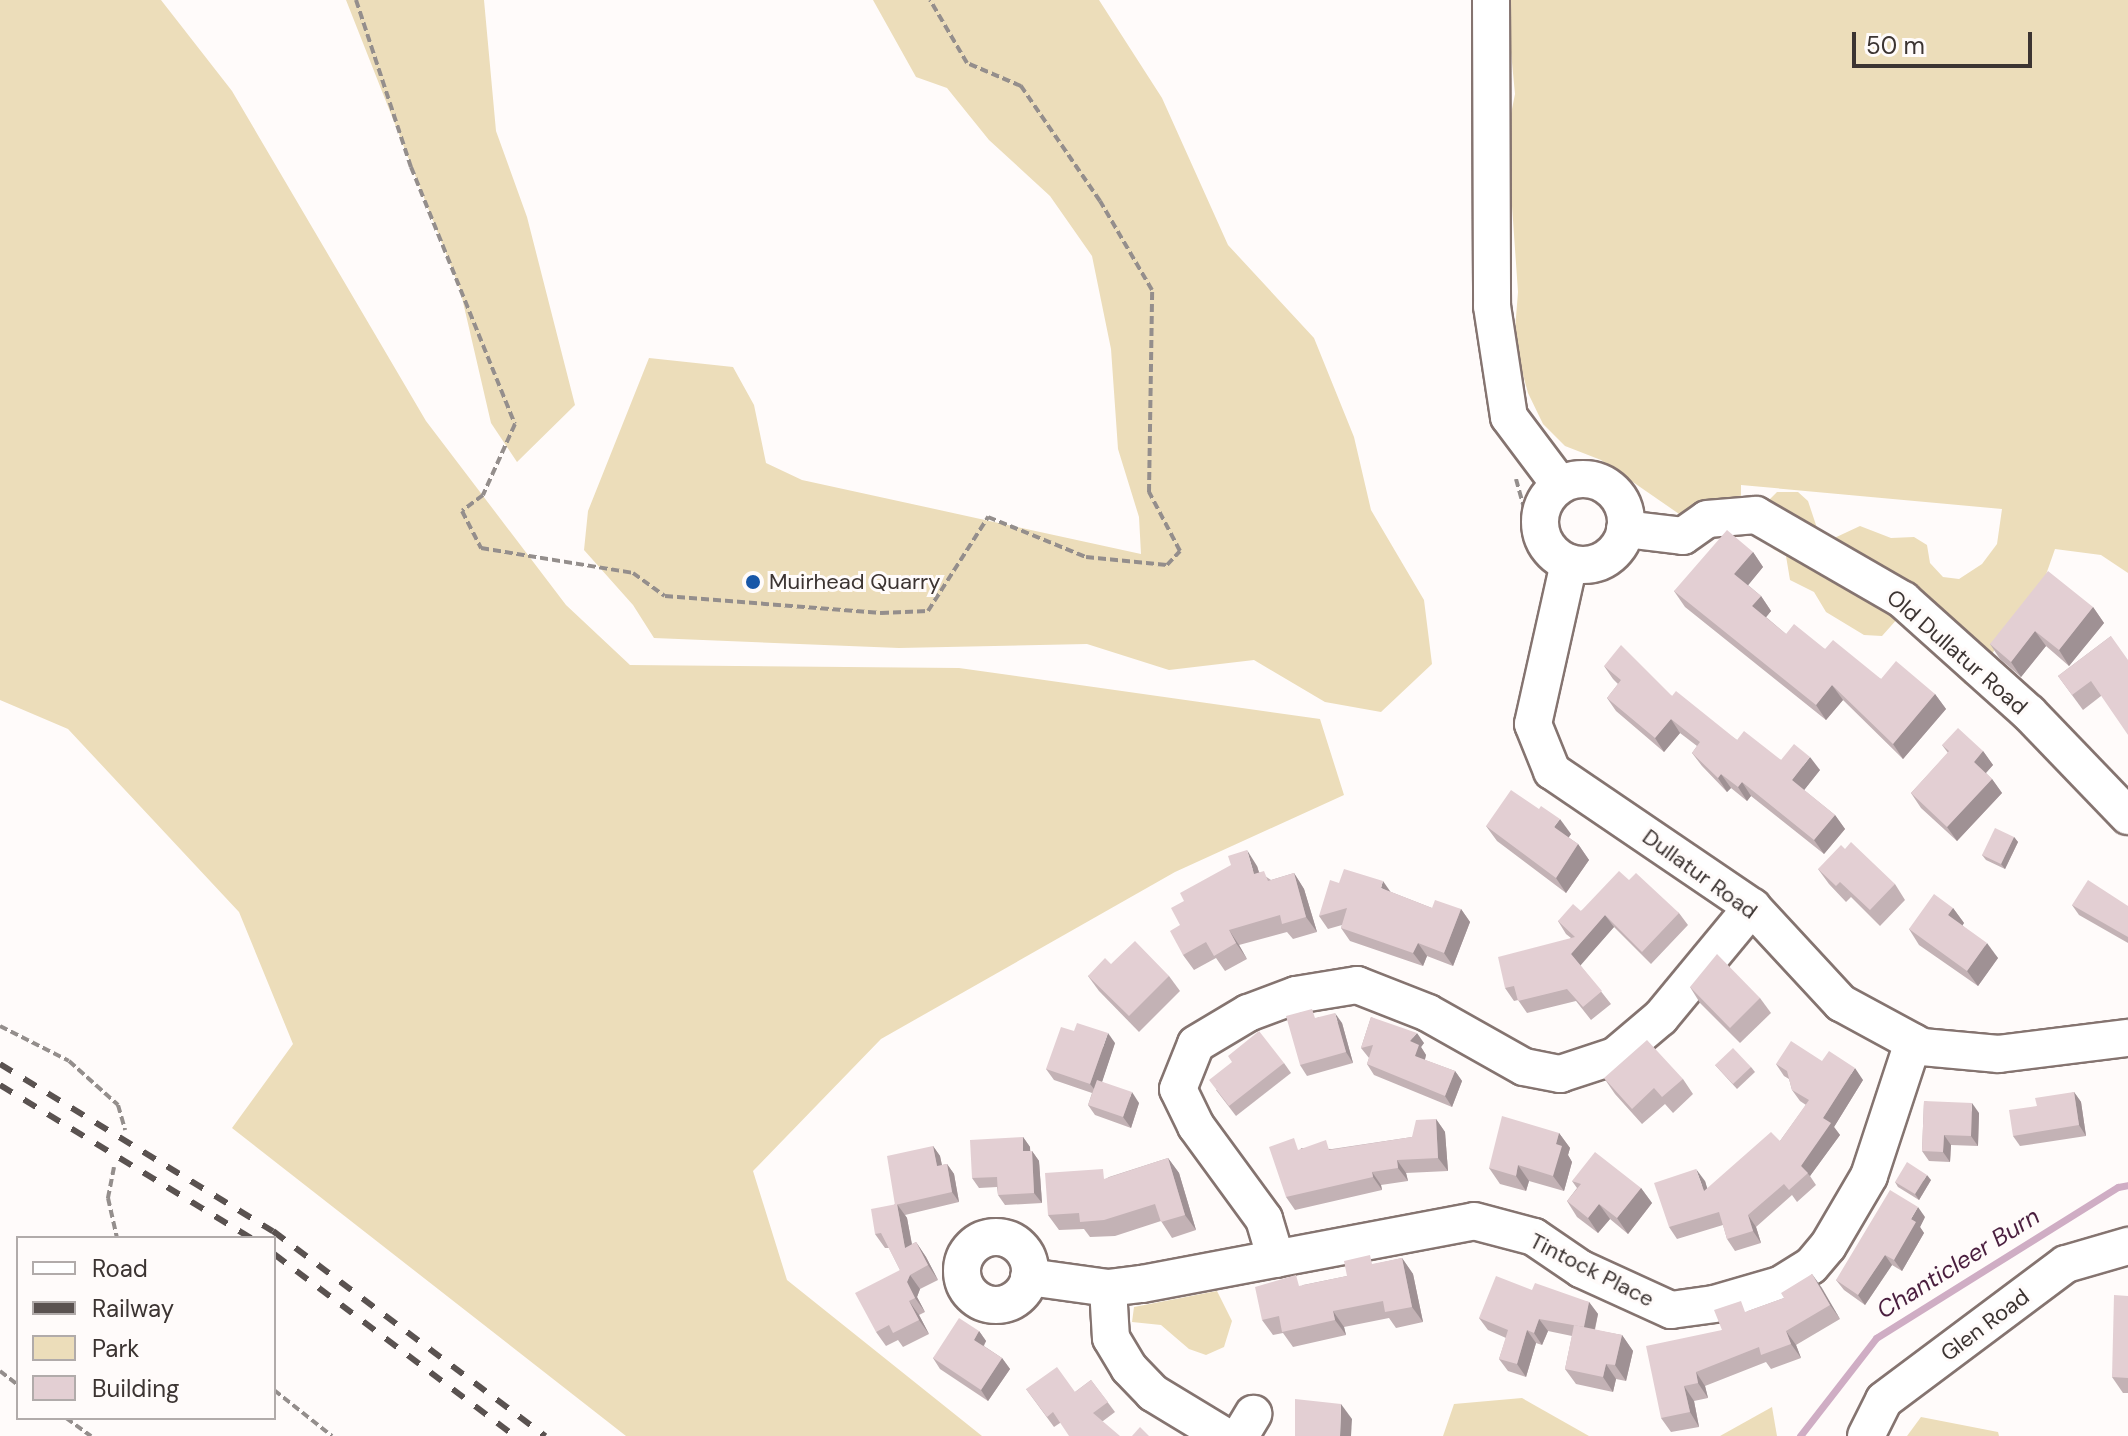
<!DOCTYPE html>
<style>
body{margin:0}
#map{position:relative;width:2128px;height:1436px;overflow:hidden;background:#fffbfa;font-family:"DM Sans",sans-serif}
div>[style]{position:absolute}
.green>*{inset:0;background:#ecddba}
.stream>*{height:7px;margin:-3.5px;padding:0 3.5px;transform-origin:3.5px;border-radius:3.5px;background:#cfadc4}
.path>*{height:4px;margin-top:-2px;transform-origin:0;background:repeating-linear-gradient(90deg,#948e8c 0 8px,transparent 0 12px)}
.roads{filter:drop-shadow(2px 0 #857470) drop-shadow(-2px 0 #857470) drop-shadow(0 2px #857470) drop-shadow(0 -2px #857470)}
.minor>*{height:36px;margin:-18px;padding:0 18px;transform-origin:18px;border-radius:18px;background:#fff}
.minor>.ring{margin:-18px;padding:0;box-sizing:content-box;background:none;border:36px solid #fff;border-radius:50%}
.rail>*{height:6px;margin-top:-3px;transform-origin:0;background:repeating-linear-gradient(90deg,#5a5250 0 14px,transparent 0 28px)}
.wall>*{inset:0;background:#c3b2b5}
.shaded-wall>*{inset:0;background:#9f9194}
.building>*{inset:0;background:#e3cfd3}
.dots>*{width:22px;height:22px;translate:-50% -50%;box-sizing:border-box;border:4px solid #fffbfa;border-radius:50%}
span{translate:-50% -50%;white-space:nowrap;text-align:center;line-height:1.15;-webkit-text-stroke:6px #fffbfa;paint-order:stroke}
.poi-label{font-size:22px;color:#3c3432}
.left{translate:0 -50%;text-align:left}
.street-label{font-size:22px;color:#3c3432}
.water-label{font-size:24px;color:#4a1e3e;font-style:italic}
.legend{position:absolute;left:16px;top:1236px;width:260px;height:184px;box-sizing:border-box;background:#fffbfa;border:2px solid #b1abaa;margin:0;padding:10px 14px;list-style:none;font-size:24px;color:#3c3432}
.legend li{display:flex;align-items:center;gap:16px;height:40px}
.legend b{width:40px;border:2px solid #b1abaa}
.scale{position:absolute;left:1852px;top:32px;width:180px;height:36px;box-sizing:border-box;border:4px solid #3c3432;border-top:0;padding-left:10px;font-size:24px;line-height:28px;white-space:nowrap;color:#3c3432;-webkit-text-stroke:6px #fffbfa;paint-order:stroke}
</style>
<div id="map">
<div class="green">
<div style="clip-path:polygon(0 0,161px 0,232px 91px,426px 421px,566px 605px,630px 665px,959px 668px,1320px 719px,1344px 795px,1175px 872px,881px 1039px,753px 1171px,787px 1280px,982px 1436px,626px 1436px,232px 1128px,293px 1044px,239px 912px,68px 729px,0 700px)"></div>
<div style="clip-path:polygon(346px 0,484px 0,496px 131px,527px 217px,575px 405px,517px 462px,491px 423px,460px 289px)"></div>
<div style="clip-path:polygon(873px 0,1099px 0,1162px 98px,1228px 245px,1314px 338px,1354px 437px,1371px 510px,1424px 600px,1432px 664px,1381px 712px,1325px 702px,1254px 660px,1169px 670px,1087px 644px,899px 648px,654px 638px,633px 605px,584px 550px,588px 511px,649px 358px,733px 367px,754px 405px,766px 463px,802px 480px,1141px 554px,1139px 517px,1118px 449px,1111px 349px,1092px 256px,1050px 196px,989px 140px,947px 88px,916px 77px)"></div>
<div style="clip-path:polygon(1506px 0,2128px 0,2128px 573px,2101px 555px,2055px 549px,2042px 586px,1998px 642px,1977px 687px,1965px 684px,1942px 661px,1919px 626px,1899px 617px,1882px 636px,1864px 635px,1826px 612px,1814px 592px,1790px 580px,1786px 556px,1773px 549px,1765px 526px,1770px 499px,1777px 492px,1798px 492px,1808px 501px,1817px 528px,1830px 540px,1860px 526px,1891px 538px,1914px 537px,1927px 545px,1930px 563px,1943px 577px,1959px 579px,1982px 564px,1997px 544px,2002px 509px,1741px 485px,1741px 509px,1682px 516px,1601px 460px,1565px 446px,1543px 424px,1528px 393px,1514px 342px,1518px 292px,1507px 134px,1515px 94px)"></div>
<div style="clip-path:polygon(1217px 1291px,1232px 1321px,1224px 1347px,1206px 1355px,1189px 1349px,1161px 1325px,1132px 1322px,1134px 1307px)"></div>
<div style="clip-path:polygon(1522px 1398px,1589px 1436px,1443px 1436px,1454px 1404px)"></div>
<div style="clip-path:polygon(1772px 1407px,1777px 1436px,1720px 1436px)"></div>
<div style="clip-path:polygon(1921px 1417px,1998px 1432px,1999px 1436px,1907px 1436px)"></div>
</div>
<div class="stream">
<div style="left:1800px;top:1436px;width:124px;rotate:-52.2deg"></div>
<div style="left:1876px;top:1338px;width:285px;rotate:-32deg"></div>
<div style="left:2118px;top:1187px;width:10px;rotate:-11deg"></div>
</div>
<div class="path">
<div style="left:356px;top:0;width:176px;rotate:71.8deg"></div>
<div style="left:411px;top:167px;width:277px;rotate:68deg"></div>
<div style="left:515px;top:424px;width:78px;rotate:114.3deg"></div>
<div style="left:483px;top:495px;width:26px;rotate:143deg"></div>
<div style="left:462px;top:511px;width:42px;rotate:62.8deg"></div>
<div style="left:481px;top:548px;width:154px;rotate:9.3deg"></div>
<div style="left:633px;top:573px;width:39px;rotate:36deg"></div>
<div style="left:665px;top:596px;width:217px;rotate:4.5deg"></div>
<div style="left:881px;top:613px;width:47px;rotate:-2.4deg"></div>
<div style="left:928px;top:611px;width:112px;rotate:-57.4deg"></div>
<div style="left:988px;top:517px;width:106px;rotate:22.2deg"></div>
<div style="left:1086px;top:557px;width:81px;rotate:5.6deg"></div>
<div style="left:1167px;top:565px;width:19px;rotate:-47deg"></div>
<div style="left:1180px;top:551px;width:67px;rotate:-117.7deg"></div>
<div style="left:1149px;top:492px;width:202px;rotate:-89.1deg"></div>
<div style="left:1152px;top:290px;width:103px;rotate:-120.3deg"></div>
<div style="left:1100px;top:201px;width:140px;rotate:-124.5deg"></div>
<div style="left:1021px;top:86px;width:59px;rotate:-156.9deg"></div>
<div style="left:967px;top:63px;width:73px;rotate:-120.4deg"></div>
<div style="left:1516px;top:479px;width:83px;rotate:74.6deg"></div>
<div style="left:0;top:1026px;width:77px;rotate:26.9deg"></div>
<div style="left:69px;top:1061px;width:66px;rotate:41.9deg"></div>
<div style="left:118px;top:1105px;width:26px;rotate:74deg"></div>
<div style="left:114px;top:1167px;width:32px;rotate:101deg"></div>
<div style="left:108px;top:1198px;width:41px;rotate:77.3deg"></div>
<div style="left:0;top:1371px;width:23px;rotate:38deg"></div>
<div style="left:274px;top:1390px;width:74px;rotate:38.4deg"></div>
<div style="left:66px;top:1418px;width:31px;rotate:36deg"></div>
</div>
<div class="roads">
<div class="minor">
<div style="left:1491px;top:0;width:306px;rotate:89.8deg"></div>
<div style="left:1492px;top:306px;width:112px;rotate:81.3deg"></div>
<div style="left:1509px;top:417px;width:85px;rotate:53.1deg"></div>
<div class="ring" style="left:1540px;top:479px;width:50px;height:50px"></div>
<div style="left:1625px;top:529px;width:58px;rotate:6.9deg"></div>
<div style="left:1683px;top:536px;width:29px;rotate:-35deg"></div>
<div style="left:1707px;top:519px;width:49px;rotate:-4.7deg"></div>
<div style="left:1756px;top:515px;width:170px;rotate:30deg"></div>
<div style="left:1903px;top:600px;width:169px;rotate:41.9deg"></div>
<div style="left:2029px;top:713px;width:143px;rotate:46.1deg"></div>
<div style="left:1569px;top:563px;width:165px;rotate:102.6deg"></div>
<div style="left:1533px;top:724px;width:51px;rotate:68deg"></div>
<div style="left:1552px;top:771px;width:242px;rotate:34.2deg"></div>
<div style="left:1752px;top:907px;width:131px;rotate:47.2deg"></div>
<div style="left:1841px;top:1003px;width:92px;rotate:28.5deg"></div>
<div style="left:1922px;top:1047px;width:77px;rotate:5.2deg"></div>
<div style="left:1999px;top:1054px;width:130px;rotate:-7.1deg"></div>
<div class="ring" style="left:962px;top:1237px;width:32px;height:32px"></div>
<div style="left:1276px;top:1259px;width:42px;rotate:-106.7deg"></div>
<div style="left:1264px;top:1219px;width:115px;rotate:-126.2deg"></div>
<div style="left:1196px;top:1126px;width:41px;rotate:-115.9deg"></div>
<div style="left:1178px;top:1089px;width:48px;rotate:-68.2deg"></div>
<div style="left:1196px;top:1044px;width:61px;rotate:-30.8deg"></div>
<div style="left:1248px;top:1013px;width:51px;rotate:-20.6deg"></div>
<div style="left:1296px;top:995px;width:62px;rotate:-9.3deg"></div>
<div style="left:1357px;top:985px;width:76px;rotate:21.5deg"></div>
<div style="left:1428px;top:1013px;width:110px;rotate:29.4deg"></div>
<div style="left:1524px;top:1067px;width:37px;rotate:11deg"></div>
<div style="left:1560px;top:1074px;width:58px;rotate:-18.1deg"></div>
<div style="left:1615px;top:1056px;width:60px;rotate:-40.3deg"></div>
<div style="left:1661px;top:1017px;width:143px;rotate:-50.4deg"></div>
<div style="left:1029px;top:1277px;width:80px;rotate:7.9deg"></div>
<div style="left:1108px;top:1288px;width:34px;rotate:-7deg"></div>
<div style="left:1142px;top:1284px;width:338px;rotate:-10.7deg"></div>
<div style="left:1474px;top:1221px;width:62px;rotate:14.9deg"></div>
<div style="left:1534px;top:1237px;width:57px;rotate:34.2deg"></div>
<div style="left:1581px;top:1269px;width:99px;rotate:24.5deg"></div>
<div style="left:1671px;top:1310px;width:43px;rotate:-7.9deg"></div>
<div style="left:1714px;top:1304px;width:69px;rotate:-16.1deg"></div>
<div style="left:1780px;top:1285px;width:36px;rotate:-32deg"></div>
<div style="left:1811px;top:1266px;width:26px;rotate:-50deg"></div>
<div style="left:1828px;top:1246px;width:81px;rotate:-59.6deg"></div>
<div style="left:1869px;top:1176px;width:141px;rotate:-71.8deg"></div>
<div style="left:1108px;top:1288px;width:50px;rotate:86.6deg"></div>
<div style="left:1111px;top:1338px;width:35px;rotate:59deg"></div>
<div style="left:1129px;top:1368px;width:35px;rotate:46deg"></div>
<div style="left:1153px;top:1393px;width:83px;rotate:31.2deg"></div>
<div style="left:1240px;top:1436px;width:26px;rotate:-59deg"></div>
<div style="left:1866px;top:1436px;width:40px;rotate:-63.4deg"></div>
<div style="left:1884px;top:1400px;width:227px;rotate:-36.8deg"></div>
<div style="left:2066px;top:1264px;width:65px;rotate:-16.2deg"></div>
</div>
</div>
<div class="rail">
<div style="left:0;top:1064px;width:320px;rotate:31.5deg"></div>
<div style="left:273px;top:1231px;width:341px;rotate:37deg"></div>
<div style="left:0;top:1085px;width:294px;rotate:31.4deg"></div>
<div style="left:274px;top:1254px;width:302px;rotate:37.1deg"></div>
</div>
<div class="wall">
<div style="clip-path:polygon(1753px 552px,1763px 567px,1748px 585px,1761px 596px,1771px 611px,1766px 617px,1786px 634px,1825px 649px,1881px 679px,1935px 694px,1946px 709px,1903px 759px,1843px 700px,1826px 720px,1685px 607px,1674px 591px)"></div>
<div style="clip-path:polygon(2093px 607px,2104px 623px,2069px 666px,2046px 646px,2021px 677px,2000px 659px,1990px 644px)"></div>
<div style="clip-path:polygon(2111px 636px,2101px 696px,2083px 710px,2058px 676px)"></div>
<div style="clip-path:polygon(1604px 666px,1672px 696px,1737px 740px,1781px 760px,1820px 770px,1804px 790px,1835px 815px,1845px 829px,1824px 854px,1751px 796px,1747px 801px,1731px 788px,1727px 792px,1702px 766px,1692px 753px,1697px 746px,1680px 733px,1664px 752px,1616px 711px,1607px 698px,1618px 684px,1613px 679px)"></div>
<div style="clip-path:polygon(1942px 745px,1983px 751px,1993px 765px,1986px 773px,1992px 779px,2002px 793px,1957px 841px,1921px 808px,1911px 793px,1948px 753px)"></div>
<div style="clip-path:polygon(1486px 826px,1571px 834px,1568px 837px,1578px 844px,1589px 860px,1566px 893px,1497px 841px)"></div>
<div style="clip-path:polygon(2014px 837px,2018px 842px,2005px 869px,1986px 860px,1982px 855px)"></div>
<div style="clip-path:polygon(1257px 866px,1259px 872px,1271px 880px,1294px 873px,1304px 889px,1317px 932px,1293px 939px,1287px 932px,1239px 945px,1247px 959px,1225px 971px,1216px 958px,1194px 970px,1183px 955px,1180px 925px)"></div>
<div style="clip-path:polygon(1818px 869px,1895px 884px,1905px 900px,1880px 926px,1851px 897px,1846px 902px,1829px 884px)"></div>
<div style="clip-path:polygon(1629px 880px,1679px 913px,1688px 925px,1651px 964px,1614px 927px,1580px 965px,1611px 1004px,1591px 1020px,1576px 1001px,1527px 1013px,1518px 1000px,1514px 1001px,1505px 988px,1571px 938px,1566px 934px,1558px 921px,1581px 911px)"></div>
<div style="clip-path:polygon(1339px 883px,1391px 892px,1432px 908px,1461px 909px,1470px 922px,1453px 966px,1427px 956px,1423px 966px,1350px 941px,1341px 928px,1342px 925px,1328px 929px,1319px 916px)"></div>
<div style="clip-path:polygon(2072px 905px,2128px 906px,2128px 943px,2079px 915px)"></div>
<div style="clip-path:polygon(1953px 908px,1964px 923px,1962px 925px,1998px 958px,1978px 986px,1919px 945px,1909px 929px)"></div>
<div style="clip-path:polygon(1111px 964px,1169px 976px,1180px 991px,1139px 1032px,1099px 991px,1088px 976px)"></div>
<div style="clip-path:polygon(1690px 987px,1760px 998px,1771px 1013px,1740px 1043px,1700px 1003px)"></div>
<div style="clip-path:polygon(1318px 1017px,1342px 1023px,1353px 1063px,1307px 1076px,1300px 1065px)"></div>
<div style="clip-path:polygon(1371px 1017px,1424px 1043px,1421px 1047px,1426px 1055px,1425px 1060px,1455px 1071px,1462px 1081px,1452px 1107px,1374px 1075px,1367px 1064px,1369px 1058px,1361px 1048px)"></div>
<div style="clip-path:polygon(1115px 1043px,1102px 1082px,1139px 1103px,1131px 1128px,1095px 1115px,1088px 1105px,1092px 1093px,1054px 1080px,1046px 1069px)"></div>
<div style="clip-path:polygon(1822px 1061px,1863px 1080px,1834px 1127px,1840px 1135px,1810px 1176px,1816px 1185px,1797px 1202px,1792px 1195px,1756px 1227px,1761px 1243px,1735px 1251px,1727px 1239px,1723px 1225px,1677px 1239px,1669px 1227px,1705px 1181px,1707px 1189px,1780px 1141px,1806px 1105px,1800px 1101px,1792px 1090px,1789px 1079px,1784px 1076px,1776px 1064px)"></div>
<div style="clip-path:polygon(1284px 1063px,1291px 1073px,1236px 1116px,1216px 1090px)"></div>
<div style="clip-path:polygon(1715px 1065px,1751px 1067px,1755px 1072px,1737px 1089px)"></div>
<div style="clip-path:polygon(1604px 1078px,1683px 1079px,1693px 1094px,1673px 1113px,1665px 1104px,1642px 1124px,1615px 1094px)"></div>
<div style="clip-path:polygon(2074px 1092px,2081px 1102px,2086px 1136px,2020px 1146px,2013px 1136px,2037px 1106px)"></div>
<div style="clip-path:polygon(1924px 1101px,1979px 1113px,1978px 1146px,1951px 1145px,1950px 1162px,1929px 1161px,1922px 1151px)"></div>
<div style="clip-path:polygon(1436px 1119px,1445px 1132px,1448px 1171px,1406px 1173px,1408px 1181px,1381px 1185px,1382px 1190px,1295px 1210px,1286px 1197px,1301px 1148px,1332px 1149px,1412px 1137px)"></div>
<div style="clip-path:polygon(1559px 1133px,1570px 1148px,1568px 1155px,1572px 1162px,1564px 1191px,1529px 1181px,1526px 1191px,1500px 1184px,1489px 1168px)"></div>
<div style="clip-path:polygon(1023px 1137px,1030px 1147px,1030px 1151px,1032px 1151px,1039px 1161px,1042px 1203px,1005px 1205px,998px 1195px,997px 1187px,979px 1188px,972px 1178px)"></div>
<div style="clip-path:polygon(933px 1146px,940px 1156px,942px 1165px,947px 1164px,954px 1174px,959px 1202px,905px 1215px,907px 1218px,912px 1244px,916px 1242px,926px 1257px,938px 1280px,920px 1289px,917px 1297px,925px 1312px,919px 1315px,929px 1334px,903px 1347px,898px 1340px,886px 1346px,876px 1332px,900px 1270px,889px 1248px,885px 1248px,875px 1234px)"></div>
<div style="clip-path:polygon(1168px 1158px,1179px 1173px,1196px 1230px,1172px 1238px,1161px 1221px,1115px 1236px,1090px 1237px,1084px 1229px,1059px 1230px,1048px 1215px,1109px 1177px)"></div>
<div style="clip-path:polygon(1931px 1180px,1919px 1200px,1898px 1187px,1895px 1182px)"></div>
<div style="clip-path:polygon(1572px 1181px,1641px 1188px,1652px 1203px,1628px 1234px,1610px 1219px,1598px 1233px,1577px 1217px,1567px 1201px,1577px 1188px)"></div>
<div style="clip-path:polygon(1925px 1217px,1920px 1227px,1924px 1233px,1902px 1271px,1892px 1265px,1865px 1305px,1844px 1290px,1836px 1280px)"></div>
<div style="clip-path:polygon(1402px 1258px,1413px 1274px,1423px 1322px,1396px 1328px,1389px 1318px,1344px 1327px,1346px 1335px,1293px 1347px,1283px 1333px,1273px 1335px,1262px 1320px,1303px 1285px,1347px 1276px,1375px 1264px)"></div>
<div style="clip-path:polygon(1812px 1274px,1840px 1319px,1796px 1345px,1801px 1358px,1771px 1369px,1766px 1362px,1705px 1386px,1708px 1398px,1694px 1401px,1699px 1427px,1671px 1432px,1661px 1418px,1722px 1330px,1748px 1311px,1784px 1298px)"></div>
<div style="clip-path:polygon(1532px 1290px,1589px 1302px,1598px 1314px,1595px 1330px,1622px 1335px,1633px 1351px,1626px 1381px,1616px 1379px,1613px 1392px,1576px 1384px,1565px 1369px,1572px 1336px,1548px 1331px,1542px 1345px,1536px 1343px,1526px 1377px,1508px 1371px,1499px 1359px,1506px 1338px,1488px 1330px,1479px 1318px)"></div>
<div style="clip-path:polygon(2128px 1296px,2128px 1393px,2123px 1393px,2112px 1377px)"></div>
<div style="clip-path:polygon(979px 1331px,986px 1341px,984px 1346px,1002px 1358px,1010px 1369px,988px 1401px,940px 1369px,933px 1358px)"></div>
<div style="clip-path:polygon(1091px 1380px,1115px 1412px,1103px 1421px,1060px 1423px,1054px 1427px,1026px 1389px,1075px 1392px)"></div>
</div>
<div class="shaded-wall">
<div style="clip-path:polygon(1753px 552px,1763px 567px,1745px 589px,1734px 574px)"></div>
<div style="clip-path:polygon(1761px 596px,1771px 611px,1763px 621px,1752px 606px)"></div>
<div style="clip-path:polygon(2093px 607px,2104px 623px,2069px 666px,2059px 650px)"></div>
<div style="clip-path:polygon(2035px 631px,2046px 646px,2021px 677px,2011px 662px)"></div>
<div style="clip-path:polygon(1832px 685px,1843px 700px,1826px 720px,1816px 705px)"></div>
<div style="clip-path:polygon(1935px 694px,1946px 709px,1903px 759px,1893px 744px)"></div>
<div style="clip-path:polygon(1671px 719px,1680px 733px,1664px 752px,1655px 738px)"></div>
<div style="clip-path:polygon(1983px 751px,1993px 765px,1983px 776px,1974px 762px)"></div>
<div style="clip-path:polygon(1810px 757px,1820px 770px,1801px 794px,1792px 780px)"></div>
<div style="clip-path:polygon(1721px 774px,1731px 788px,1727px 792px,1718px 778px)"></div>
<div style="clip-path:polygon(1992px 779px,2002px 793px,1957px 841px,1947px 827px)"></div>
<div style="clip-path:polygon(1742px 782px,1751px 796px,1747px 801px,1738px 787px)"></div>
<div style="clip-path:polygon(1835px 815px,1845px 829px,1824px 854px,1814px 840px)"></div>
<div style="clip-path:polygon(1560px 819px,1571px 834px,1565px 843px,1554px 827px)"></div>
<div style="clip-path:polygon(2014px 837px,2018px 842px,2005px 869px,2001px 864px)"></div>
<div style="clip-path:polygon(1578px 844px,1589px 860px,1566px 893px,1556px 878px)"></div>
<div style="clip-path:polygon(1247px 850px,1257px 866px,1264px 889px,1254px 874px)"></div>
<div style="clip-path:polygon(1294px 873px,1304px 889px,1317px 932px,1306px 917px)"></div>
<div style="clip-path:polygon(1383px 881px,1392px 894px,1381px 888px)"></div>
<div style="clip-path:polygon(1953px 908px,1964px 923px,1959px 931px,1948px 915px)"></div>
<div style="clip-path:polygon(1461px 909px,1470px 922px,1453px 966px,1444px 953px)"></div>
<div style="clip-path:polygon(1605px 915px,1614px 927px,1580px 966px,1571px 954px)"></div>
<div style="clip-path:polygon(1229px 930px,1239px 945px,1247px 959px,1236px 943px)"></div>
<div style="clip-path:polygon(1418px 943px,1427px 956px,1423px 966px,1413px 953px)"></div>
<div style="clip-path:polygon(1987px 943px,1998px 958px,1978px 986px,1967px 971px)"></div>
<div style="clip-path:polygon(1335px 1013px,1342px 1023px,1353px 1063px,1346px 1052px)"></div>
<div style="clip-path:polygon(1108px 1033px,1115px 1043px,1098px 1094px,1090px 1084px)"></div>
<div style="clip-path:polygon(1417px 1033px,1424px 1043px,1421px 1047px,1426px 1055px,1423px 1066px,1415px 1056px,1410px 1041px)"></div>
<div style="clip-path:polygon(1855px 1068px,1863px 1080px,1834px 1127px,1840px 1135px,1810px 1176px,1801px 1166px,1823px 1118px)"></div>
<div style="clip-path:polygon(1455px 1071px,1462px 1081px,1452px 1107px,1445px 1096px)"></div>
<div style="clip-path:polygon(1132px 1092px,1139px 1103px,1131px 1128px,1123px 1117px)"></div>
<div style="clip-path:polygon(2074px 1092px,2081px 1102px,2086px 1136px,2079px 1125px)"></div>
<div style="clip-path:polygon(1972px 1103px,1979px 1113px,1978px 1146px,1971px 1136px)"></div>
<div style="clip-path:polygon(1436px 1119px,1445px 1132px,1448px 1171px,1438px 1158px)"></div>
<div style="clip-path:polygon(1559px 1133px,1570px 1148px,1568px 1155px,1572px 1162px,1564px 1191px,1553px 1176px,1556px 1144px)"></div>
<div style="clip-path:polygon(1944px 1135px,1951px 1145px,1950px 1162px,1943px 1152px)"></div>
<div style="clip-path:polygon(1023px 1137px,1030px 1147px,1031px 1161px,1023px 1151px)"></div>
<div style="clip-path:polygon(933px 1146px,940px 1156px,944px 1176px,937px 1166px)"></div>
<div style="clip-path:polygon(1032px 1151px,1039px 1161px,1042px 1203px,1034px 1193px)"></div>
<div style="clip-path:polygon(1168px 1158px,1179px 1173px,1196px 1230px,1185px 1215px)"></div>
<div style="clip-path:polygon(1397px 1160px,1406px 1173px,1408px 1181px,1398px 1168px)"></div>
<div style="clip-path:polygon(947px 1164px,954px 1174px,959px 1202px,952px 1192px)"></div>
<div style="clip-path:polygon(1518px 1165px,1529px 1181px,1526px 1191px,1516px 1176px)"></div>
<div style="clip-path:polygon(1696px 1169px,1705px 1181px,1712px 1203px,1704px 1191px)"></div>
<div style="clip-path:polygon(1372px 1172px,1381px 1185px,1382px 1190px,1373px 1177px)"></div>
<div style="clip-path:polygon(1927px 1175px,1931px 1180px,1919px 1200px,1915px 1194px)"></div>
<div style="clip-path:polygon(1641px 1188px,1652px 1203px,1628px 1234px,1617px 1218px)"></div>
<div style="clip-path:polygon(897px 1204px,907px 1218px,915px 1262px,905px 1248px)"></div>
<div style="clip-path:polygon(1599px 1204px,1610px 1219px,1598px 1233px,1588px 1218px)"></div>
<div style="clip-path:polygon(1918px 1207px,1925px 1217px,1920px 1227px,1924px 1233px,1902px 1271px,1894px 1260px,1911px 1219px)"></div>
<div style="clip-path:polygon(1748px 1215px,1756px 1227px,1761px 1243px,1753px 1231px)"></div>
<div style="clip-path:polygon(916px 1242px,926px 1257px,938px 1280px,928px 1265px)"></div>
<div style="clip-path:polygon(1885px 1255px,1892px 1265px,1865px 1305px,1858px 1295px)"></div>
<div style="clip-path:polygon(1402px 1258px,1413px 1274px,1423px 1322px,1412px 1307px)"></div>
<div style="clip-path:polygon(1812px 1274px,1822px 1288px,1840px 1319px,1830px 1305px)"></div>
<div style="clip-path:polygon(910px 1275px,920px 1289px,917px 1297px,925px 1312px,915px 1298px,907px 1282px)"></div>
<div style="clip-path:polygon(909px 1301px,919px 1315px,929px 1334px,919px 1320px)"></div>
<div style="clip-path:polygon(1589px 1302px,1598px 1314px,1592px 1341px,1583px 1328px)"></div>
<div style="clip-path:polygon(1333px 1311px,1344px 1327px,1346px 1335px,1335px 1320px)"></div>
<div style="clip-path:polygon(1539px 1319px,1548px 1331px,1542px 1345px,1534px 1333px)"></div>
<div style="clip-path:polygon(1527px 1330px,1536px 1343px,1526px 1377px,1517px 1364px)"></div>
<div style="clip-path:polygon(979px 1331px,986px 1341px,981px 1350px,974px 1340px)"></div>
<div style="clip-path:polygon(1786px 1331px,1796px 1345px,1801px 1358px,1791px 1344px)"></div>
<div style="clip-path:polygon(1622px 1335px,1633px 1351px,1626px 1381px,1615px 1365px)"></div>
<div style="clip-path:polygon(1002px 1358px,1010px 1369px,988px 1401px,981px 1390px)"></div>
<div style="clip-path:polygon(1606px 1364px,1616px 1379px,1613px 1392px,1603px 1377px)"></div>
<div style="clip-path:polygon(1696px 1372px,1705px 1386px,1708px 1398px,1698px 1383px)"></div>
<div style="clip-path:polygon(1684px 1386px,1694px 1401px,1699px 1427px,1690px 1412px)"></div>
<div style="clip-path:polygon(1341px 1404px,1352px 1419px,1351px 1436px,1340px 1436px)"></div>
</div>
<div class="building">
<div style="clip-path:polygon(1727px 530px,1753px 552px,1734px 574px,1761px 596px,1752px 606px,1786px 634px,1794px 624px,1825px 649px,1833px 640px,1881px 679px,1896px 661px,1935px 694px,1893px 744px,1832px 685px,1816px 705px,1674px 591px)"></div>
<div style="clip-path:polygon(2048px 571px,2093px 607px,2059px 650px,2035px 631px,2011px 662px,1990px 644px)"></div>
<div style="clip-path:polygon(2111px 636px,2128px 660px,2128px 735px,2091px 681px,2072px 695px,2058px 676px)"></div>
<div style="clip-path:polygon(1621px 645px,1672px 696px,1676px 691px,1737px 740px,1744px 731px,1781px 760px,1794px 744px,1810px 757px,1792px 780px,1835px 815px,1814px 840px,1742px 782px,1738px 787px,1721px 774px,1718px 778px,1692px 753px,1700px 742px,1671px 719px,1655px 738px,1607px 698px,1621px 680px,1604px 666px)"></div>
<div style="clip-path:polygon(1958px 728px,1983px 751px,1974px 762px,1992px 779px,1947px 827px,1911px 793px,1949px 751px,1942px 745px)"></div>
<div style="clip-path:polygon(1511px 790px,1539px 809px,1541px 806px,1560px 819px,1554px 827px,1578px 844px,1556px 878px,1486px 826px)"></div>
<div style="clip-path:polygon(1995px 828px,2014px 837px,2001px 864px,1982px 855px)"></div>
<div style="clip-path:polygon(1851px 842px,1895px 884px,1870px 910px,1840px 882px,1836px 886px,1818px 869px,1841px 845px,1845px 849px)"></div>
<div style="clip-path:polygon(1247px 850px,1254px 874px,1264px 871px,1268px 881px,1294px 873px,1306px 917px,1282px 924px,1280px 915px,1229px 930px,1236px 943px,1214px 956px,1206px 942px,1183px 955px,1170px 931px,1180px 925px,1171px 908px,1184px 901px,1180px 893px,1231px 865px,1228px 856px)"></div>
<div style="clip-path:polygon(1344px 869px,1383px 881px,1381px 888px,1432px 908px,1435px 900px,1461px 909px,1444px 953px,1418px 943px,1413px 953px,1341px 928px,1347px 908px,1319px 916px,1330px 880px,1339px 883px)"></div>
<div style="clip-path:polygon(1619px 871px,1629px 880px,1636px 873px,1679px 913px,1642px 952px,1605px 915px,1571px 954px,1602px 991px,1583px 1007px,1567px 989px,1518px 1001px,1514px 986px,1505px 988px,1498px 957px,1575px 937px,1558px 921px,1573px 904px,1581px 911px)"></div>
<div style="clip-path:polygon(2088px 880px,2128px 906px,2128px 937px,2072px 905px)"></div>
<div style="clip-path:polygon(1934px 894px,1953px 908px,1948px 915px,1987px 943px,1967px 971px,1909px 929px)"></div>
<div style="clip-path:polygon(1135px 941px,1169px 976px,1129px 1016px,1088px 976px,1105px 958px,1111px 964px)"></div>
<div style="clip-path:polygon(1717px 954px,1760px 998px,1730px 1028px,1690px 987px)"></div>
<div style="clip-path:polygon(1312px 1009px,1315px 1018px,1335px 1013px,1346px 1052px,1300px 1065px,1286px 1016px)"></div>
<div style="clip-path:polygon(1371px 1017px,1417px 1033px,1410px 1041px,1419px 1045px,1415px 1056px,1455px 1071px,1445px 1096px,1367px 1064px,1373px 1045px,1361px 1048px)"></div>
<div style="clip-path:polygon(1077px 1023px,1108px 1033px,1090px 1084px,1046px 1069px,1061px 1027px,1074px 1031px)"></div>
<div style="clip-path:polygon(1259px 1031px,1284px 1063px,1229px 1106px,1209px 1080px,1232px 1062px,1228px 1056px)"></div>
<div style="clip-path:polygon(1647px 1040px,1683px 1079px,1662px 1097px,1654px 1088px,1632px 1109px,1604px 1078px)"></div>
<div style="clip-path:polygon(1791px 1041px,1822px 1061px,1829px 1051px,1855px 1068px,1823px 1118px,1831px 1123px,1801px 1166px,1808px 1173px,1789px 1190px,1784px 1184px,1748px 1215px,1753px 1231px,1727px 1239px,1719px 1212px,1669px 1227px,1654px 1183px,1696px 1169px,1704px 1191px,1771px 1132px,1780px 1141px,1809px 1100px,1792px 1090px,1787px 1071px,1776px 1064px)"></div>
<div style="clip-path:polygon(1733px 1048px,1751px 1067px,1733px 1084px,1715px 1065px)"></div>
<div style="clip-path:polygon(1097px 1080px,1132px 1092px,1123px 1117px,1088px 1105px)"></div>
<div style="clip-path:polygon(2074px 1092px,2079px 1125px,2013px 1136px,2009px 1110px,2037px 1106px,2035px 1098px)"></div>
<div style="clip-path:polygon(1924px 1101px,1972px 1103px,1971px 1136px,1944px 1135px,1943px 1152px,1922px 1151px)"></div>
<div style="clip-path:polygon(1502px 1116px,1559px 1133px,1556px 1144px,1562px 1146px,1553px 1176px,1518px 1165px,1516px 1176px,1489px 1168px)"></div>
<div style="clip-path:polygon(1436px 1119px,1438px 1158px,1397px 1160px,1398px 1168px,1372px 1172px,1373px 1177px,1286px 1197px,1269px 1147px,1294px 1138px,1298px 1150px,1326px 1140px,1329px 1150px,1412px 1137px,1416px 1120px)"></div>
<div style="clip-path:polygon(1023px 1137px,1023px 1151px,1032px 1151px,1034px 1193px,998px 1195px,997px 1177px,972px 1178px,970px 1140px)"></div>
<div style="clip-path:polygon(933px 1146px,937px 1166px,947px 1164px,952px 1192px,895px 1205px,887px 1156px)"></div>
<div style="clip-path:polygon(1595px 1152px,1641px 1188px,1617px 1218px,1599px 1204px,1588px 1218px,1567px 1201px,1581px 1184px,1572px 1181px)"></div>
<div style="clip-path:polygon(1168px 1158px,1185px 1215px,1161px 1222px,1155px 1204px,1104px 1220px,1080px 1222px,1079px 1213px,1048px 1215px,1045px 1173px,1103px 1169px,1104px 1179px)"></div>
<div style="clip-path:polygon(1907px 1162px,1927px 1175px,1915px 1194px,1895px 1182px)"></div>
<div style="clip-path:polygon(1890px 1190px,1918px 1207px,1911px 1219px,1916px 1222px,1894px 1260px,1885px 1255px,1858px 1295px,1836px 1280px)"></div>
<div style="clip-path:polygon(897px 1204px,905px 1248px,916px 1242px,928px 1265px,910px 1275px,907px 1282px,915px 1298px,909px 1301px,919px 1320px,893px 1333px,889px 1325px,876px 1332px,855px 1293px,900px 1270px,881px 1233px,875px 1234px,871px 1209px)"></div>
<div style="clip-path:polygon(1370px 1255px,1372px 1264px,1402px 1258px,1412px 1307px,1385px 1312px,1383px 1301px,1333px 1311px,1335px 1320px,1282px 1332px,1279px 1316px,1262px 1320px,1255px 1287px,1296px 1275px,1299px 1286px,1347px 1276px,1344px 1261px)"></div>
<div style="clip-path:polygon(1812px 1274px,1830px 1305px,1786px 1331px,1791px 1344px,1761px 1355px,1759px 1347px,1696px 1372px,1698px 1383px,1684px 1386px,1690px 1412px,1661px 1418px,1646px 1346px,1722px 1330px,1714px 1310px,1741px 1301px,1745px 1312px,1784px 1298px,1781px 1293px)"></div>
<div style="clip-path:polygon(1496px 1276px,1532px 1290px,1535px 1283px,1589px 1302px,1584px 1327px,1539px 1319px,1534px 1333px,1527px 1330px,1517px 1364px,1499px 1359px,1508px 1330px,1479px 1318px)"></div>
<div style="clip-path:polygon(2114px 1295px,2128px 1296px,2128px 1378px,2112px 1377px)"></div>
<div style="clip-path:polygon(959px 1318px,979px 1331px,974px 1340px,1002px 1358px,981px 1390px,933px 1358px)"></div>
<div style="clip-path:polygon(1574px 1325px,1622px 1335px,1615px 1365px,1606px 1364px,1603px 1377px,1565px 1369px)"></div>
<div style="clip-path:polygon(1057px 1367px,1075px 1392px,1091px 1380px,1108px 1402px,1093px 1413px,1120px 1436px,1069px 1436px,1053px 1412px,1047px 1417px,1026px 1389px)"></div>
<div style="clip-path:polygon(1295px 1399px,1341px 1404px,1340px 1436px,1295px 1436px)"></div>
<div style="clip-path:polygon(1140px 1427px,1149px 1436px,1132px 1436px)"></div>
</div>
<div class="dots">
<div style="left:753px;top:582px;background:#1857a7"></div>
</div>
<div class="poi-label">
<span class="left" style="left:769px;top:582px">Muirhead Quarry</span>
</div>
<div class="street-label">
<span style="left:1957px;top:652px;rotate:41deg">Old Dullatur Road</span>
<span style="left:1700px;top:874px;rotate:36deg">Dullatur Road</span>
<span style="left:1592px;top:1270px;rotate:27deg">Tintock Place</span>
<span style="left:1985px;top:1325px;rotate:-37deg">Glen Road</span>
</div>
<div class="water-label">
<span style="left:1958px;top:1263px;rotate:-32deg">Chanticleer Burn</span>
</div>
<ul class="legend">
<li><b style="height:10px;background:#fff"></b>Road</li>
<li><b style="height:10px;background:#5a5250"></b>Railway</li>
<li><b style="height:22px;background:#ecddba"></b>Park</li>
<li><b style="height:22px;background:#e3cfd3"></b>Building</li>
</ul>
<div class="scale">50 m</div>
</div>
